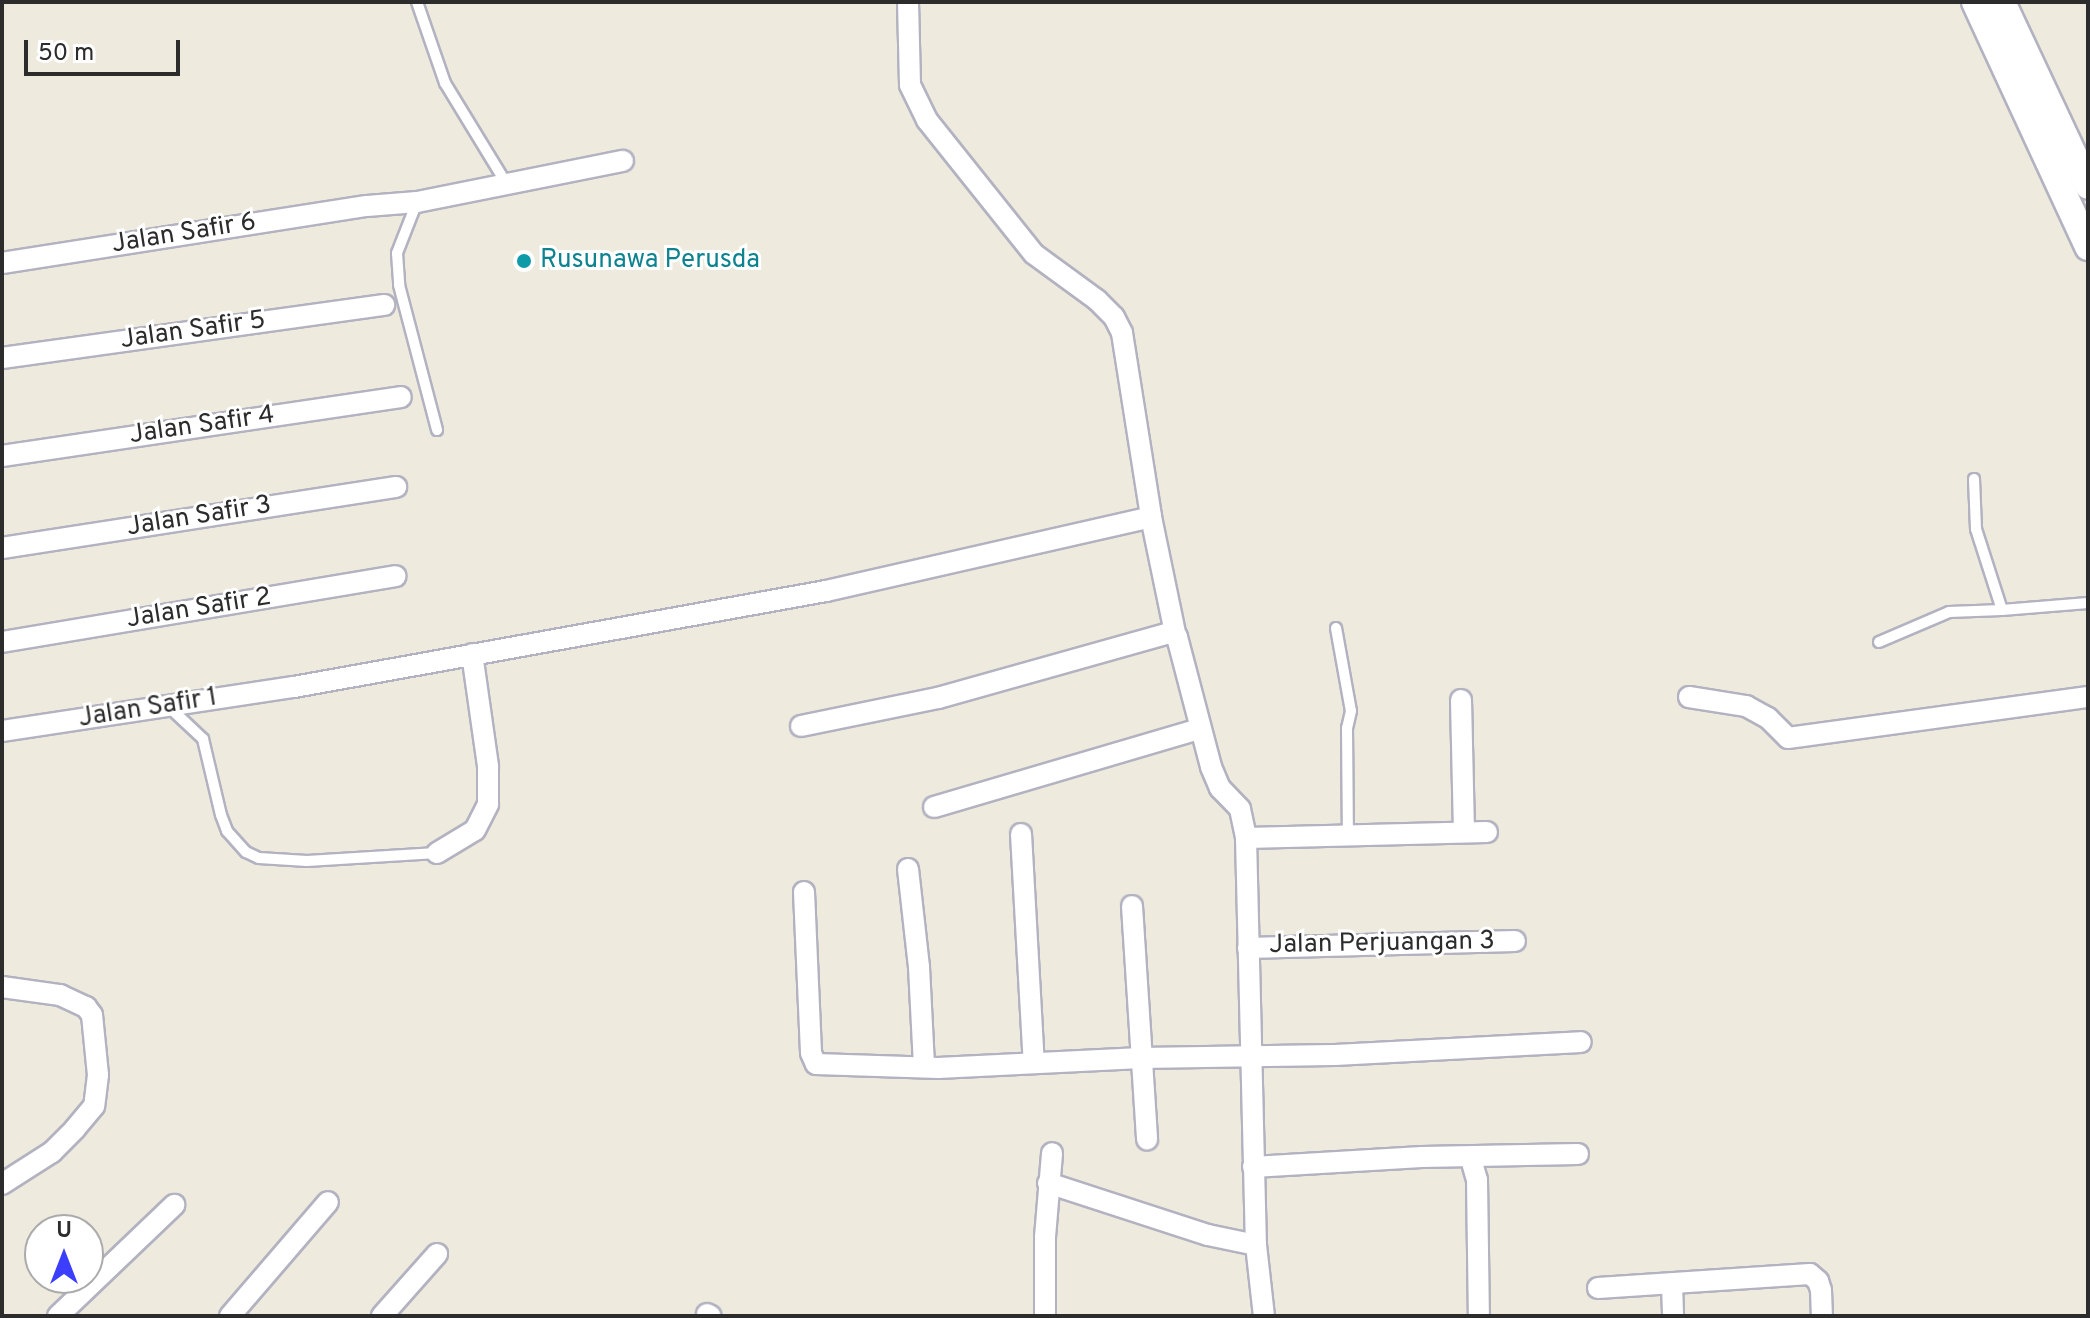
<!DOCTYPE html>
<style>
body{margin:0}
#map{position:relative;width:2090px;height:1318px;overflow:hidden;background:#eeeade;font-family:Overpass,sans-serif}
div>[style]{position:absolute}
.roads{filter:drop-shadow(2px 0 #b2b2c0) drop-shadow(-2px 0 #b2b2c0) drop-shadow(0 2px #b2b2c0) drop-shadow(0 -2px #b2b2c0)}
.lane>*{height:10px;margin:-5px;padding:0 5px;transform-origin:5px;border-radius:5px;background:#fff}
.street>*{height:20px;margin:-10px;padding:0 10px;transform-origin:10px;border-radius:10px;background:#fff}
.secondary>*{height:26px;margin:-13px;padding:0 13px;transform-origin:13px;border-radius:13px;background:#fff}
.dots>*{width:22px;height:22px;translate:-50% -50%;box-sizing:border-box;border:4px solid #fff;border-radius:50%}
span{translate:-50% -50%;white-space:nowrap;text-align:center;line-height:1.15;-webkit-text-stroke:6px #fff;paint-order:stroke}
.street-label{font-size:26px;color:#2c2c2c}
.culture-label{font-size:26px;color:#0d838f}
.left{translate:0 -50%;text-align:left}
.frame{position:absolute;inset:0;border:4px solid #2c2c2c;pointer-events:none}
.north{position:absolute;left:24px;top:1214px;width:80px;height:80px;box-sizing:border-box;background:#fff;border:2px solid #ababab;border-radius:50%;rotate:0deg;font-size:22px;font-weight:700;line-height:32px;text-align:center;color:#2c2c2c}
.north::after{content:'';display:block;margin:auto;width:28px;height:36px;background:#3c3efd;clip-path:polygon(50% 0,100% 100%,50% 72%,0 100%)}
.scale{position:absolute;left:24px;top:40px;width:156px;height:36px;box-sizing:border-box;border:4px solid #2c2c2c;border-top:0;padding-left:10px;font-size:24px;line-height:28px;white-space:nowrap;color:#2c2c2c;-webkit-text-stroke:6px #fff;paint-order:stroke}
</style>
<div id="map">
<div class="roads">
<div class="lane">
<div style="left:417px;top:2px;width:86px;rotate:70.9deg"></div>
<div style="left:445px;top:83px;width:117px;rotate:58.6deg"></div>
<div style="left:417px;top:202px;width:55px;rotate:111.4deg"></div>
<div style="left:397px;top:253px;width:32px;rotate:86deg"></div>
<div style="left:399px;top:285px;width:150px;rotate:75.3deg"></div>
<div style="left:1974px;top:479px;width:50px;rotate:87.7deg"></div>
<div style="left:1976px;top:529px;width:85px;rotate:72.2deg"></div>
<div style="left:2002px;top:610px;width:86px;rotate:-4.7deg"></div>
<div style="left:1336px;top:628px;width:84px;rotate:79.8deg"></div>
<div style="left:1351px;top:711px;width:17px;rotate:103deg"></div>
<div style="left:1347px;top:728px;width:106px;rotate:89.5deg"></div>
<div style="left:1879px;top:642px;width:76px;rotate:-23.2deg"></div>
<div style="left:1949px;top:612px;width:53px;rotate:-2.2deg"></div>
<div style="left:169px;top:707px;width:47px;rotate:43.3deg"></div>
<div style="left:203px;top:739px;width:78px;rotate:76.7deg"></div>
<div style="left:221px;top:815px;width:17px;rotate:69deg"></div>
<div style="left:227px;top:831px;width:28px;rotate:48deg"></div>
<div style="left:246px;top:852px;width:14px;rotate:25deg"></div>
<div style="left:259px;top:858px;width:48px;rotate:3.6deg"></div>
<div style="left:307px;top:861px;width:130px;rotate:-3.5deg"></div>
</div>
<div class="street">
<div style="left:908px;top:2px;width:83px;rotate:88.6deg"></div>
<div style="left:910px;top:85px;width:39px;rotate:64deg"></div>
<div style="left:927px;top:120px;width:171px;rotate:51.4deg"></div>
<div style="left:1034px;top:254px;width:78px;rotate:36.1deg"></div>
<div style="left:1097px;top:300px;width:24px;rotate:45deg"></div>
<div style="left:1114px;top:317px;width:18px;rotate:63deg"></div>
<div style="left:1122px;top:333px;width:186px;rotate:81deg"></div>
<div style="left:2px;top:263px;width:369px;rotate:-8.9deg"></div>
<div style="left:367px;top:206px;width:50px;rotate:-4.6deg"></div>
<div style="left:417px;top:202px;width:210px;rotate:-11.3deg"></div>
<div style="left:2px;top:358px;width:386px;rotate:-7.9deg"></div>
<div style="left:2px;top:456px;width:403px;rotate:-8.4deg"></div>
<div style="left:2px;top:548px;width:399px;rotate:-8.8deg"></div>
<div style="left:2px;top:642px;width:399px;rotate:-9.5deg"></div>
<div style="left:1689px;top:697px;width:58px;rotate:9deg"></div>
<div style="left:1746px;top:706px;width:25px;rotate:29deg"></div>
<div style="left:1768px;top:718px;width:28px;rotate:45deg"></div>
<div style="left:1788px;top:738px;width:303px;rotate:-7.8deg"></div>
<div style="left:1461px;top:700px;width:132px;rotate:88.7deg"></div>
<div style="left:801px;top:726px;width:140px;rotate:-11.6deg"></div>
<div style="left:938px;top:698px;width:240px;rotate:-15.7deg"></div>
<div style="left:1169px;top:633px;width:9px;rotate:27deg"></div>
<div style="left:1177px;top:637px;width:134px;rotate:75.3deg"></div>
<div style="left:1211px;top:767px;width:23px;rotate:67deg"></div>
<div style="left:1220px;top:788px;width:29px;rotate:46deg"></div>
<div style="left:1240px;top:809px;width:30px;rotate:78deg"></div>
<div style="left:1246px;top:838px;width:407px;rotate:88.6deg"></div>
<div style="left:1256px;top:1245px;width:71px;rotate:83.6deg"></div>
<div style="left:2px;top:731px;width:295px;rotate:-8.6deg"></div>
<div style="left:294px;top:687px;width:541px;rotate:-10.23deg"></div>
<div style="left:826px;top:591px;width:333px;rotate:-12.8deg"></div>
<div style="left:1151px;top:517px;width:118px;rotate:78.3deg"></div>
<div style="left:934px;top:807px;width:276px;rotate:-16.4deg"></div>
<div style="left:1021px;top:834px;width:229px;rotate:86.8deg"></div>
<div style="left:1246px;top:838px;width:241px;rotate:-1.4deg"></div>
<div style="left:437px;top:853px;width:44px;rotate:-31.2deg"></div>
<div style="left:475px;top:830px;width:29px;rotate:-63deg"></div>
<div style="left:488px;top:804px;width:38px;rotate:-90deg"></div>
<div style="left:488px;top:766px;width:113px;rotate:-98.1deg"></div>
<div style="left:908px;top:869px;width:99px;rotate:83.6deg"></div>
<div style="left:919px;top:967px;width:100px;rotate:87.1deg"></div>
<div style="left:804px;top:892px;width:161px;rotate:87.5deg"></div>
<div style="left:811px;top:1053px;width:12px;rotate:66deg"></div>
<div style="left:816px;top:1064px;width:122px;rotate:1.9deg"></div>
<div style="left:938px;top:1068px;width:203px;rotate:-2.8deg"></div>
<div style="left:1141px;top:1058px;width:194px;rotate:-0.9deg"></div>
<div style="left:1335px;top:1055px;width:246px;rotate:-3deg"></div>
<div style="left:1132px;top:906px;width:234px;rotate:86.3deg"></div>
<div style="left:1248px;top:948px;width:267px;rotate:-1.5deg"></div>
<div style="left:2px;top:987px;width:59px;rotate:7.9deg"></div>
<div style="left:60px;top:995px;width:29px;rotate:25deg"></div>
<div style="left:86px;top:1007px;width:10px;rotate:53deg"></div>
<div style="left:92px;top:1015px;width:60px;rotate:84.3deg"></div>
<div style="left:98px;top:1075px;width:31px;rotate:97deg"></div>
<div style="left:94px;top:1106px;width:30px;rotate:130deg"></div>
<div style="left:75px;top:1129px;width:33px;rotate:135deg"></div>
<div style="left:52px;top:1152px;width:59px;rotate:147.4deg"></div>
<div style="left:1471px;top:1159px;width:22px;rotate:74deg"></div>
<div style="left:1477px;top:1180px;width:136px;rotate:89.2deg"></div>
<div style="left:1253px;top:1167px;width:169px;rotate:-3.4deg"></div>
<div style="left:1422px;top:1157px;width:156px;rotate:-1.1deg"></div>
<div style="left:1048px;top:1183px;width:168px;rotate:18deg"></div>
<div style="left:1208px;top:1235px;width:49px;rotate:11.8deg"></div>
<div style="left:1672px;top:1285px;width:31px;rotate:88deg"></div>
<div style="left:1598px;top:1288px;width:212px;rotate:-3.8deg"></div>
<div style="left:1810px;top:1274px;width:11px;rotate:41deg"></div>
<div style="left:1818px;top:1281px;width:9px;rotate:72deg"></div>
<div style="left:1821px;top:1290px;width:26px;rotate:88deg"></div>
<div style="left:707px;top:1314px;width:4px;rotate:27deg"></div>
<div style="left:58px;top:1316px;width:161px;rotate:-43.7deg"></div>
<div style="left:230px;top:1316px;width:150px;rotate:-49.3deg"></div>
<div style="left:382px;top:1316px;width:83px;rotate:-48.4deg"></div>
<div style="left:1045px;top:1316px;width:79px;rotate:-90deg"></div>
<div style="left:1045px;top:1237px;width:84px;rotate:-85.2deg"></div>
</div>
<div class="secondary">
<div style="left:1975px;top:2px;width:270px;rotate:65.2deg"></div>
<div style="left:2002px;top:2px;width:203px;rotate:64.9deg"></div>
</div>
</div>
<div class="dots">
<div style="left:524px;top:261px;background:#0f9aa8"></div>
</div>
<div class="street-label">
<span style="left:184px;top:234px;rotate:-9deg">Jalan Safir 6</span>
<span style="left:193px;top:331px;rotate:-8deg">Jalan Safir 5</span>
<span style="left:202px;top:426px;rotate:-8deg">Jalan Safir 4</span>
<span style="left:199px;top:517px;rotate:-9deg">Jalan Safir 3</span>
<span style="left:199px;top:609px;rotate:-9deg">Jalan Safir 2</span>
<span style="left:148px;top:709px;rotate:-9deg">Jalan Safir 1</span>
<span style="left:1382px;top:944px;rotate:-1deg">Jalan Perjuangan 3</span>
</div>
<div class="culture-label">
<span class="left" style="left:540px;top:261px">Rusunawa Perusda</span>
</div>
<div class="frame"></div>
<div class="north">U</div>
<div class="scale">50 m</div>
</div>
